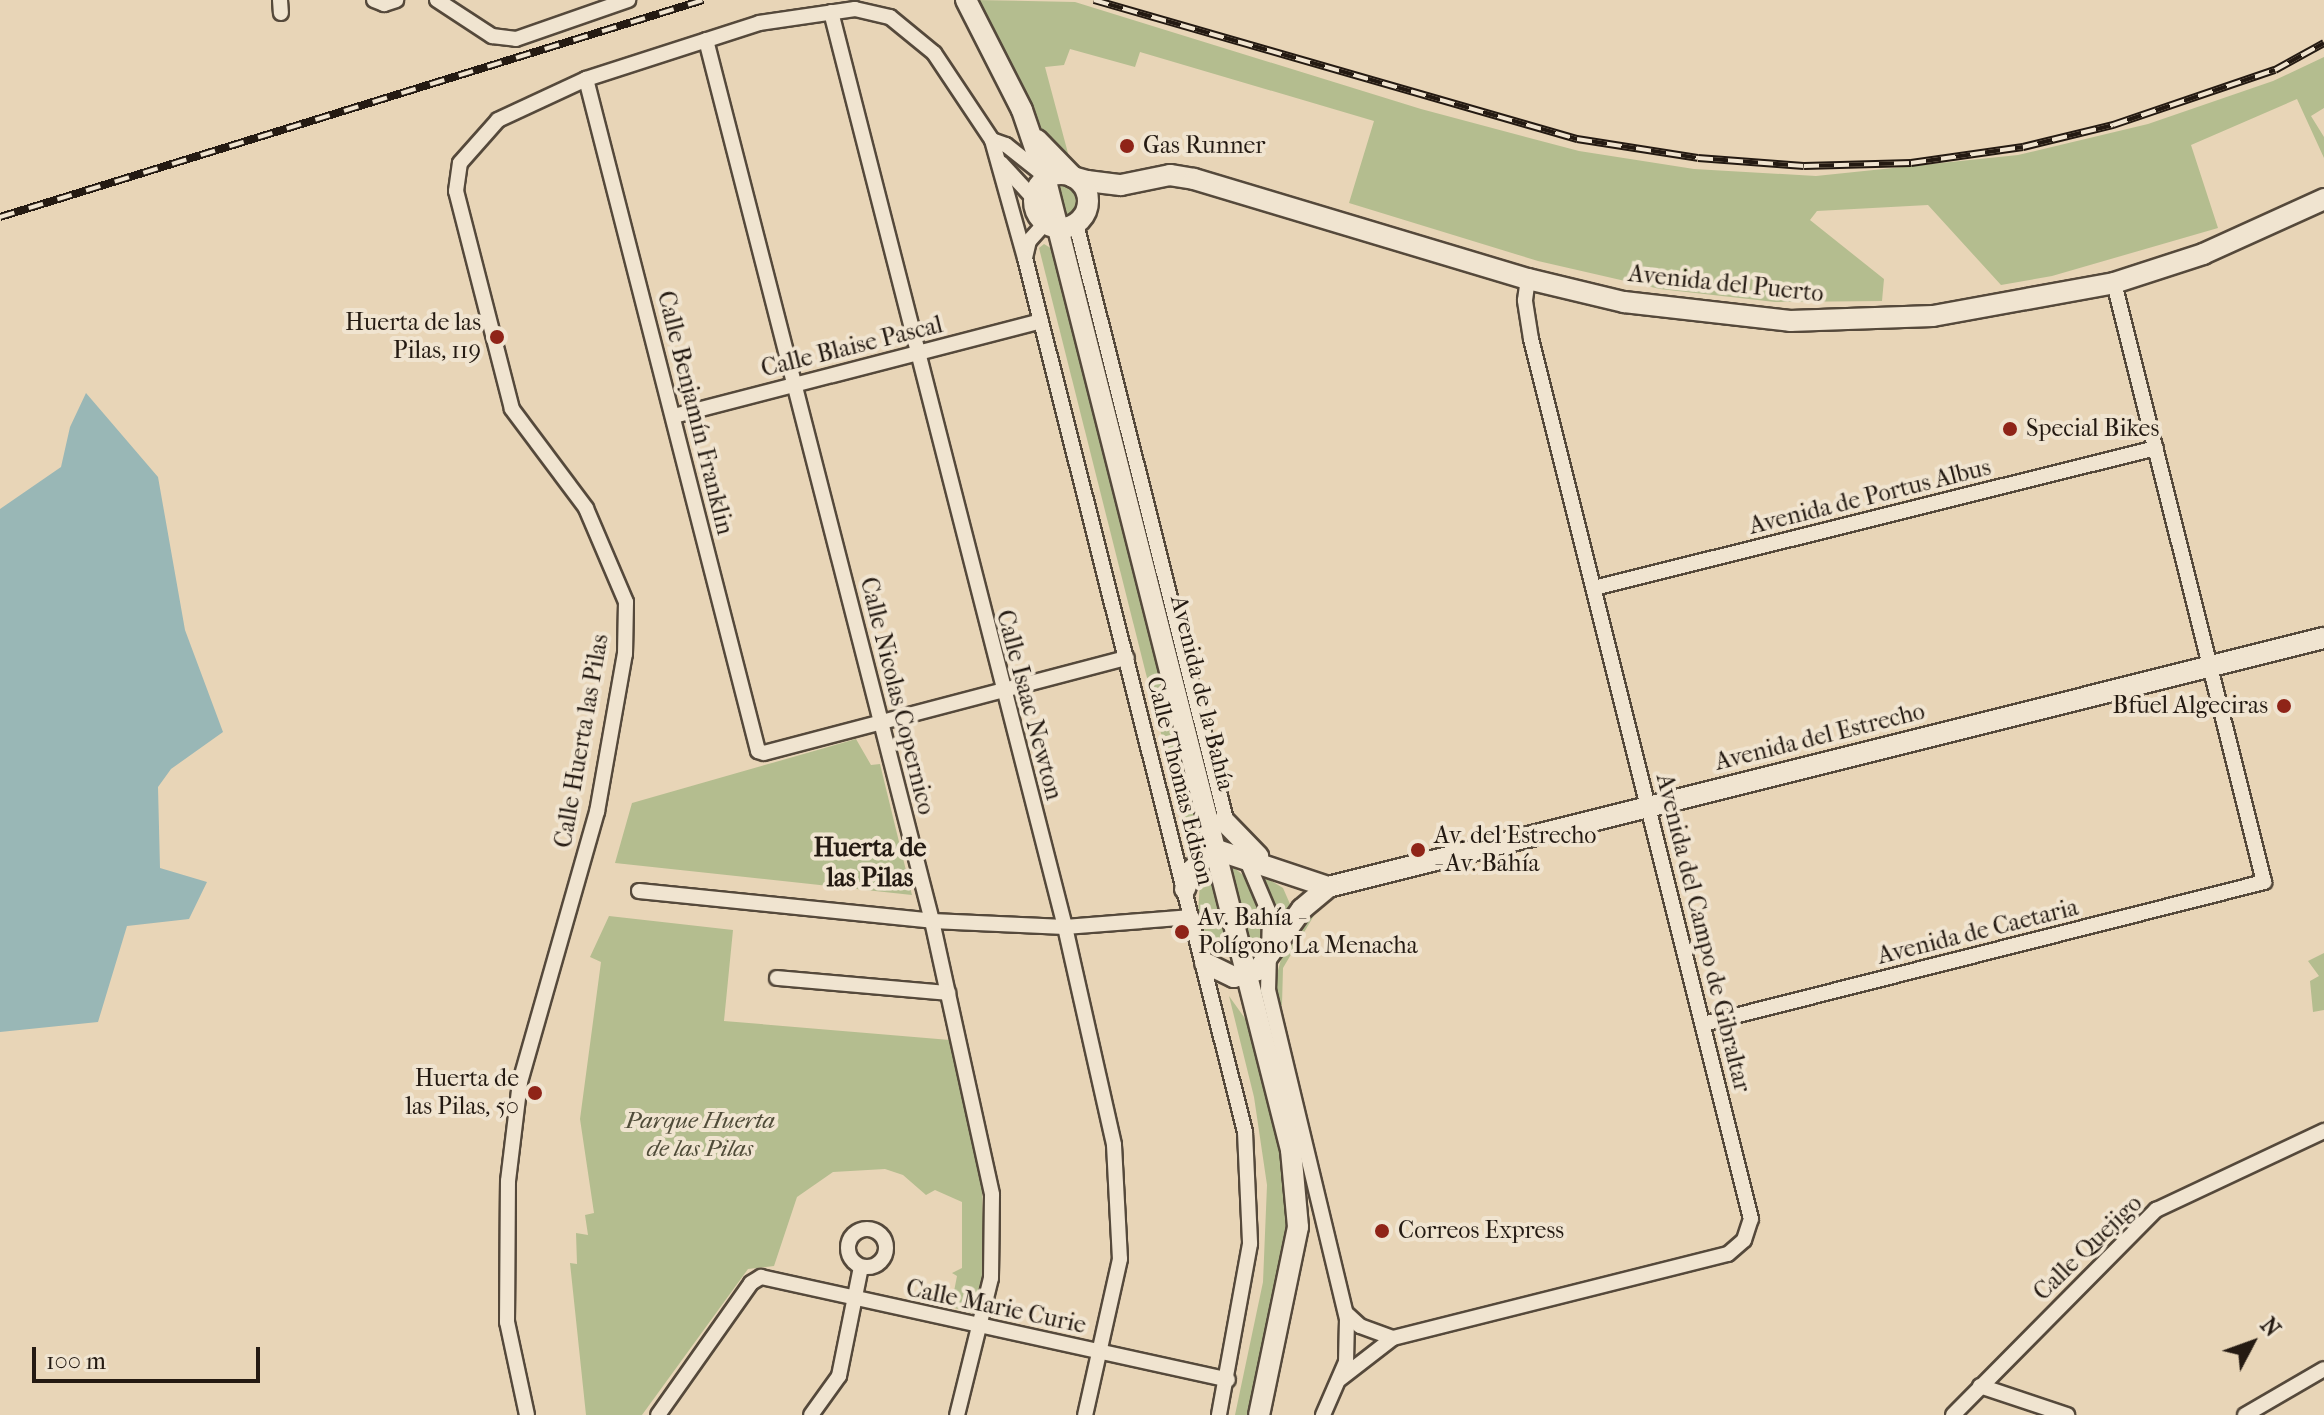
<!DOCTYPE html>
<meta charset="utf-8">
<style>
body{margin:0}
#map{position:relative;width:2324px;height:1415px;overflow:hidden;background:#e8d5b7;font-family:"IM FELL French Canon",serif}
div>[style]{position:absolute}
.green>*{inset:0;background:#b4bd8f}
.water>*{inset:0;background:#99b7b6}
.roads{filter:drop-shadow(2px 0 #55493b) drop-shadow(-2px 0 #55493b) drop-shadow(0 2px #55493b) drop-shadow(0 -2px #55493b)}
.street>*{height:14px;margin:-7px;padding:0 7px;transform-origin:7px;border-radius:7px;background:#f0e4d0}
.street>.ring{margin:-7px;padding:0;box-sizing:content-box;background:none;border:14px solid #f0e4d0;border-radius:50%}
.secondary>*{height:20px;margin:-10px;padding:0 10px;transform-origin:10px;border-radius:10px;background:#f0e4d0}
.secondary>.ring{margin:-10px;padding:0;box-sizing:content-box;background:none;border:20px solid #f0e4d0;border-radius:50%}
.rail>*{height:8px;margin-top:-4px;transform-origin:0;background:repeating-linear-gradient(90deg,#f0e4d0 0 15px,#241a12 0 30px);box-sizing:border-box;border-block:2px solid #241a12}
.dots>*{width:22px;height:22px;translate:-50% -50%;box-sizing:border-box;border:4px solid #f0e4d0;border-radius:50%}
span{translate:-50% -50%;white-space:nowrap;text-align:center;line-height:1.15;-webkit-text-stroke:8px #f0e4d0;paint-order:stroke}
.poi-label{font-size:24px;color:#241a12}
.left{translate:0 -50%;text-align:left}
.right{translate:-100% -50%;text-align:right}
.street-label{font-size:24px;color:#241a12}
.park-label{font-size:24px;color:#4f4b38;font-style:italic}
.neighbourhood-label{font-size:26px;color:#241a12;font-weight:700}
.north{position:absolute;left:2212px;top:1303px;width:80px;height:80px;-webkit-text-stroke:6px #f0e4d0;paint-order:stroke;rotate:49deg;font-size:22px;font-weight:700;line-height:32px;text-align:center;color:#241a12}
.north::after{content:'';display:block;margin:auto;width:28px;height:36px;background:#241a12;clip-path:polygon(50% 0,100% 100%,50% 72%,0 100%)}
.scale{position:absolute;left:32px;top:1347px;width:228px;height:36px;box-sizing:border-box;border:4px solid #241a12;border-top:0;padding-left:10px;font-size:24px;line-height:28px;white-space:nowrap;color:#241a12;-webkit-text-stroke:6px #f0e4d0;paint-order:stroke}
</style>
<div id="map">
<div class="green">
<div style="clip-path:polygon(974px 0,1075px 2px,1421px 109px,1579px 151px,1694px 169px,1816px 176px,2018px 155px,2148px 124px,2273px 81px,2324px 57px,2324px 108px,2311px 116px,2324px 137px,2324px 158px,2297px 99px,2191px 145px,2218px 228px,2052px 276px,2001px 285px,1928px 205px,1817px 211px,1810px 220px,1884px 279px,1882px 301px,1775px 302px,1660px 289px,1538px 261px,1349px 203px,1374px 121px,1140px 52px,1135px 67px,1070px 49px,1064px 65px,1045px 67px,1069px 157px,1044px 134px)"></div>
<div style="clip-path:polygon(1053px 181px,1065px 181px,1079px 198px,1077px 217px,1068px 226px)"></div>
<div style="clip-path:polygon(1044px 244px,1054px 250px,1197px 812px,1188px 841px,1039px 248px)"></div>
<div style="clip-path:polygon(856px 739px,871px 765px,880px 764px,912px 895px,615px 863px,632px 803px)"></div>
<div style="clip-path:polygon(1232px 866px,1249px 880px,1260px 905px,1261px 944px,1255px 952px,1248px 949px)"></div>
<div style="clip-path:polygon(1210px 874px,1233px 954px,1229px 957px,1210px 945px,1198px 914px,1200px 880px)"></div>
<div style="clip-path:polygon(1262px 875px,1283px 888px,1290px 904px,1281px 926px,1275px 929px,1273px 901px)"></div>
<div style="clip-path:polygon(1324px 898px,1326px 904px,1319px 907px,1283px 968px,1282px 1005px,1277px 1006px,1274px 985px,1282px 956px,1311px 908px)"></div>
<div style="clip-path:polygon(609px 916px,733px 930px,724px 1021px,950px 1040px,982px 1183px,984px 1270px,975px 1314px,951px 1307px,957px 1276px,952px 1273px,962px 1268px,962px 1202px,935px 1190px,926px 1195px,903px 1175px,885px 1169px,833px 1172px,797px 1197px,774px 1266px,748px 1269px,642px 1415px,586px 1415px,570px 1263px,577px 1264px,576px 1233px,588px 1235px,585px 1215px,594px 1213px,580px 1119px,601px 962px,590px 957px)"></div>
<div style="clip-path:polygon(2324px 953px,2324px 1010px,2313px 1012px,2310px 981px,2319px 976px,2308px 961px)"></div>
<div style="clip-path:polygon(1229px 996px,1254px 1031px,1285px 1155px,1291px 1219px,1255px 1415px,1235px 1415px,1263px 1282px,1267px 1185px,1254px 1097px)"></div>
</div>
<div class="water">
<div style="clip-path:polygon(86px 393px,158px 477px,185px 630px,223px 732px,171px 769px,158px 787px,160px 868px,207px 882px,189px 919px,127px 926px,98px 1022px,0 1032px,0 509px,61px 467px,70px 427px)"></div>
</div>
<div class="roads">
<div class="street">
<div style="left:280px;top:0;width:13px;rotate:86deg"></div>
<div style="left:374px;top:0;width:11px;rotate:22deg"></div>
<div style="left:384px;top:4px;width:13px;rotate:-18deg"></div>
<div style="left:437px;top:0;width:66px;rotate:33.2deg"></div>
<div style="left:492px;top:36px;width:24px;rotate:7deg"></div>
<div style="left:516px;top:39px;width:119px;rotate:-19.2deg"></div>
<div style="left:831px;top:12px;width:944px;rotate:75.65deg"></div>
<div style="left:1065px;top:927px;width:223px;rotate:77.3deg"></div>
<div style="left:1114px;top:1145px;width:114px;rotate:87deg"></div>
<div style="left:1120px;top:1259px;width:160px;rotate:102.6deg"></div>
<div style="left:706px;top:40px;width:910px;rotate:75.61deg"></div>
<div style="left:932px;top:921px;width:280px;rotate:77.6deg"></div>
<div style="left:992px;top:1195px;width:83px;rotate:90.7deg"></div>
<div style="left:991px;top:1278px;width:141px;rotate:103.9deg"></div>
<div style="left:586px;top:79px;width:694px;rotate:75.64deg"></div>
<div style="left:758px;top:751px;width:6px;rotate:18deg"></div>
<div style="left:764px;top:753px;width:375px;rotate:-14.7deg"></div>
<div style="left:992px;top:140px;width:15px;rotate:20deg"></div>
<div style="left:1006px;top:145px;width:50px;rotate:38.5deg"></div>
<div style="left:1001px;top:163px;width:50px;rotate:47.4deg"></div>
<div style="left:1076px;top:224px;width:623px;rotate:75.87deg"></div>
<div style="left:1025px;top:258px;width:17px;rotate:-77deg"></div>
<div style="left:1029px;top:241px;width:24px;rotate:-48deg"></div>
<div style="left:674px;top:416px;width:379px;rotate:-14.5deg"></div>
<div style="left:1594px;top:588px;width:579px;rotate:-13.99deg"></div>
<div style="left:1245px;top:856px;width:64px;rotate:67deg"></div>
<div style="left:1270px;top:915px;width:75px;rotate:91.5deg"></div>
<div style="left:1268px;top:990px;width:338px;rotate:76.5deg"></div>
<div style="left:1347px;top:1319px;width:43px;rotate:91.3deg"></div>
<div style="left:1346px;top:1362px;width:58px;rotate:113.5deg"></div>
<div style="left:639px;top:891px;width:295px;rotate:5.8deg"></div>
<div style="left:932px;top:921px;width:133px;rotate:2.6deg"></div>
<div style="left:1065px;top:927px;width:127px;rotate:-4.5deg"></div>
<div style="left:777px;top:978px;width:172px;rotate:5deg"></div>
<div style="left:1703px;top:1024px;width:579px;rotate:-14.2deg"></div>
<div style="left:2264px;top:882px;width:617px;rotate:-104.06deg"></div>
<div class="ring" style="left:848px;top:1229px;width:24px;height:24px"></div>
<div style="left:1346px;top:1313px;width:19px;rotate:43deg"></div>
<div style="left:1360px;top:1326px;width:35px;rotate:20deg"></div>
<div style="left:1340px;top:1379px;width:67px;rotate:-37.7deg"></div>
<div style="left:1393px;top:1338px;width:345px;rotate:-14.1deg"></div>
<div style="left:1728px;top:1254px;width:21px;rotate:-41deg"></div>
<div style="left:1744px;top:1240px;width:22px;rotate:-72deg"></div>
<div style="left:1751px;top:1219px;width:907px;rotate:-104.04deg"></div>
<div style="left:1531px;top:339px;width:39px;rotate:-99deg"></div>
<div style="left:1525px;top:300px;width:21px;rotate:-82deg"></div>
<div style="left:1980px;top:1386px;width:92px;rotate:18.4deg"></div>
<div style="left:527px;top:1415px;width:95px;rotate:-102.1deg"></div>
<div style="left:507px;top:1322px;width:141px;rotate:-89.6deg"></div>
<div style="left:508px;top:1181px;width:100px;rotate:-83.1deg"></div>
<div style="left:520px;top:1082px;width:281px;rotate:-74.1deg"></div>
<div style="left:597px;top:812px;width:160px;rotate:-80deg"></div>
<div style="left:625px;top:654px;width:52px;rotate:-88.9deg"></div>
<div style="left:626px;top:602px;width:102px;rotate:-113.1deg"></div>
<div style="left:586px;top:508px;width:124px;rotate:-126.8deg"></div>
<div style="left:512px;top:409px;width:225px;rotate:-104.4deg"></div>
<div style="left:456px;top:191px;width:28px;rotate:-82deg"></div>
<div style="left:460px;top:163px;width:57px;rotate:-48.5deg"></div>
<div style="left:498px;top:120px;width:97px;rotate:-25deg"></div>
<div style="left:586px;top:79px;width:182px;rotate:-17.9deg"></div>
<div style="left:759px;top:23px;width:97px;rotate:-8.3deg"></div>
<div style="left:855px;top:9px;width:36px;rotate:13deg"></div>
<div style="left:890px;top:17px;width:57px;rotate:39.3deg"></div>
<div style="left:934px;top:53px;width:105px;rotate:56.3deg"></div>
<div style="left:992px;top:140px;width:123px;rotate:74.4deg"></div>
<div style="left:1025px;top:258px;width:901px;rotate:75.87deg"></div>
<div style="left:1245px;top:1132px;width:112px;rotate:87.4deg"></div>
<div style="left:1250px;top:1244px;width:174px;rotate:100.3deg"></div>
<div style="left:658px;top:1415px;width:161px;rotate:-54.8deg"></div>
<div style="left:751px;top:1283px;width:12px;rotate:-31deg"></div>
<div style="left:761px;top:1277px;width:478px;rotate:12.4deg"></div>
<div style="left:811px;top:1415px;width:48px;rotate:-54.3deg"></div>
<div style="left:839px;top:1376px;width:111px;rotate:-78.6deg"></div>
<div style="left:1953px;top:1415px;width:289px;rotate:-45.3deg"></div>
<div style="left:2156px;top:1210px;width:186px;rotate:-25.2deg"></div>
<div style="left:2245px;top:1415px;width:91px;rotate:-30.2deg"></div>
</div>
<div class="secondary">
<div style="left:966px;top:0;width:123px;rotate:63deg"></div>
<div style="left:1022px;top:110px;width:71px;rotate:71.1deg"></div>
<div style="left:1045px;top:177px;width:1004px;rotate:75.81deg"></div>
<div style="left:1291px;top:1150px;width:77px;rotate:84.8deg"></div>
<div style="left:1298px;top:1227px;width:192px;rotate:101.7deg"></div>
<div style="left:1037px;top:140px;width:52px;rotate:45.8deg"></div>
<div style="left:1073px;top:177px;width:15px;rotate:16deg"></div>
<div style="left:1087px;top:181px;width:34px;rotate:7deg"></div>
<div style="left:1121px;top:185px;width:50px;rotate:-11.5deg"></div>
<div style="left:1170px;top:175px;width:24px;rotate:9deg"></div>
<div style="left:1194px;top:179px;width:349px;rotate:16.7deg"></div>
<div style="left:1528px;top:279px;width:99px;rotate:13.5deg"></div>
<div style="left:1624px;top:302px;width:167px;rotate:6.5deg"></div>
<div style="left:1790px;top:321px;width:143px;rotate:-2deg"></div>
<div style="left:1933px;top:316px;width:184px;rotate:-10.3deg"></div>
<div style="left:2114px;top:283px;width:94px;rotate:-18deg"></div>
<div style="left:2203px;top:254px;width:133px;rotate:-24.4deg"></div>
<div class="ring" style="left:1034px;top:174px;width:34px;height:34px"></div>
<div style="left:1224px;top:821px;width:49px;rotate:45.8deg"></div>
<div style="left:1185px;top:889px;width:19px;rotate:-72deg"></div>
<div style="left:1191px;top:871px;width:32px;rotate:-44deg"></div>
<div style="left:1214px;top:849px;width:120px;rotate:18.4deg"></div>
<div style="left:1328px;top:887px;width:1027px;rotate:-14.04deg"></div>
<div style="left:1205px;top:963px;width:32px;rotate:26deg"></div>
<div style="left:1234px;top:977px;width:25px;rotate:-16deg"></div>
<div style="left:1258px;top:970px;width:75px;rotate:-54.2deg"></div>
<div style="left:1302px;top:909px;width:34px;rotate:-40deg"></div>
</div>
</div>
<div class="rail">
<div style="left:1094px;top:0;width:503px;rotate:16.06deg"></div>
<div style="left:1577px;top:139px;width:122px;rotate:8.9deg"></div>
<div style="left:1698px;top:158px;width:106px;rotate:4.3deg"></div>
<div style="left:1804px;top:166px;width:107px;rotate:-1.6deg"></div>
<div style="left:1911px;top:163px;width:113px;rotate:-8.1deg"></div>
<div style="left:2023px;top:147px;width:93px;rotate:-13.7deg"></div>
<div style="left:2113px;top:125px;width:171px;rotate:-18.8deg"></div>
<div style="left:2275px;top:70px;width:56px;rotate:-28.9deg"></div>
<div style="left:0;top:217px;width:736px;rotate:-17.15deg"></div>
</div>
<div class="dots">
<div style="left:1127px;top:146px;background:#8f2418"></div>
<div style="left:497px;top:337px;background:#8f2418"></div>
<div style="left:2010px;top:429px;background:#8f2418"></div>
<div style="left:2284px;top:706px;background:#8f2418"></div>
<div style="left:1418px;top:850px;background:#8f2418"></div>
<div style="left:1182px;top:932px;background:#8f2418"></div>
<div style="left:535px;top:1093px;background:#8f2418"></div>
<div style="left:1382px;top:1231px;background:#8f2418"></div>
</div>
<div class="poi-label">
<span class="left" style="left:1143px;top:146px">Gas Runner</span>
<span class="right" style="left:481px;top:337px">Huerta de las<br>Pilas, 119</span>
<span class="left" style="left:2026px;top:429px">Special Bikes</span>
<span class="right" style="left:2268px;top:706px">Bfuel Algeciras</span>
<span class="left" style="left:1434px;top:850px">Av. del Estrecho<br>- Av. Bahía</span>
<span class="left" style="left:1198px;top:932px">Av. Bahía -<br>Polígono La Menacha</span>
<span class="right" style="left:519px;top:1093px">Huerta de<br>las Pilas, 50</span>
<span class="left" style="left:1398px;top:1231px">Correos Express</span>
</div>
<div class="street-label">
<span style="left:1726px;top:284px;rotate:6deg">Avenida del Puerto</span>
<span style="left:852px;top:347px;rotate:-14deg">Calle Blaise Pascal</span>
<span style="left:695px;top:413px;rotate:76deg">Calle Benjamín Franklin</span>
<span style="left:1870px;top:497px;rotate:-14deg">Avenida de Portus Albus</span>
<span style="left:1202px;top:693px;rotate:76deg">Avenida de la Bahía</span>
<span style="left:897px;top:696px;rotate:76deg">Calle Nicolas Copernico</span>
<span style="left:1029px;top:705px;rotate:75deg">Calle Isaac Newton</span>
<span style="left:1820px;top:737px;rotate:-14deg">Avenida del Estrecho</span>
<span style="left:582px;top:741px;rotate:-80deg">Calle Huerta las Pilas</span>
<span style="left:1180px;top:781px;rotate:76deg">Calle Thomas Edison</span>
<span style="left:1978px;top:932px;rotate:-14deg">Avenida de Caetaria</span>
<span style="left:1703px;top:933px;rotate:76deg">Avenida del Campo de Gibraltar</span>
<span style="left:2088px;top:1248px;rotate:-44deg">Calle Quejigo</span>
<span style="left:996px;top:1307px;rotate:12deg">Calle Marie Curie</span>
</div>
<div class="park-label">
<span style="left:700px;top:1135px">Parque Huerta<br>de las Pilas</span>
</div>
<div class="neighbourhood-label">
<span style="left:870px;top:863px">Huerta de<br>las Pilas</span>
</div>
<div class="north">N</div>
<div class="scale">100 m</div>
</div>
